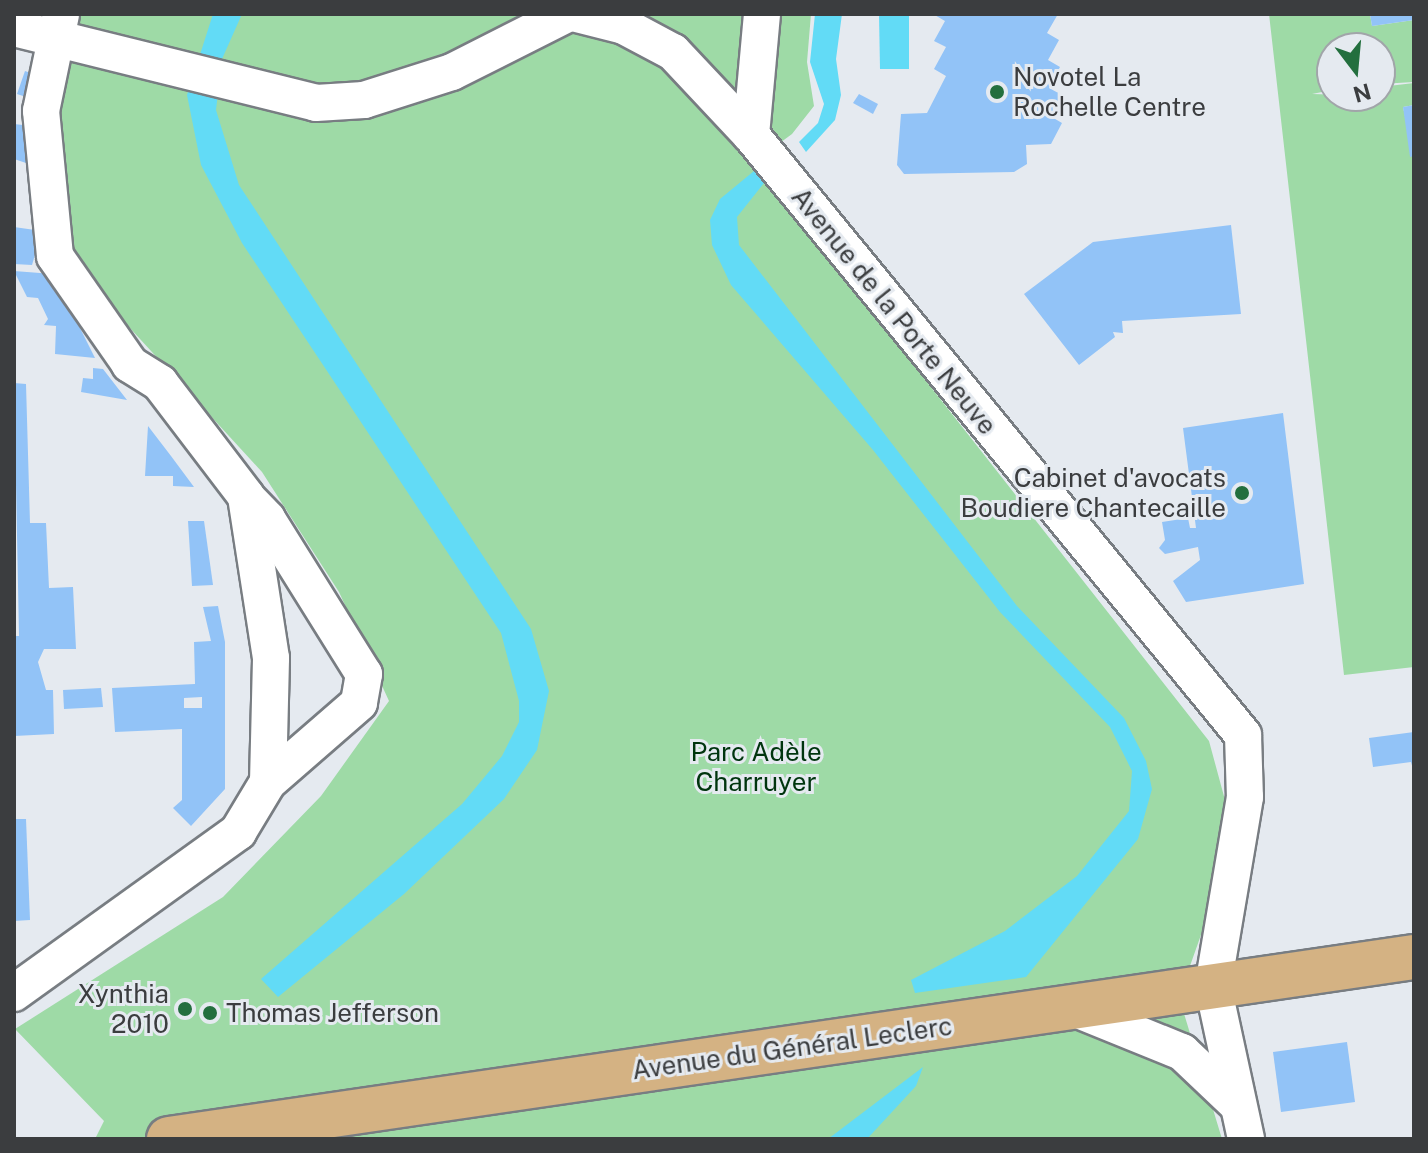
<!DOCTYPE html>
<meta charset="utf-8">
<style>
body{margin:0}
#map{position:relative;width:1428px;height:1153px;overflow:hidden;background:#e5eaf0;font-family:"Public Sans",sans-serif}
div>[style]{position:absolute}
.green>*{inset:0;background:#9edaa6}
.water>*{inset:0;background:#62dbf6}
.building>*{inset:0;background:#92c3f7}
.roads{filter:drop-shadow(2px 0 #787d82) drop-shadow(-2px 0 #787d82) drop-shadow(0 2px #787d82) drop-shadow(0 -2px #787d82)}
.minor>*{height:36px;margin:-18px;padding:0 18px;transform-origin:18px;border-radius:18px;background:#fff}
.major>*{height:44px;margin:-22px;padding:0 22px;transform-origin:22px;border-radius:22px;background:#d4b283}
.dots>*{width:22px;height:22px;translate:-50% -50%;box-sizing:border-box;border:4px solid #e5eaf0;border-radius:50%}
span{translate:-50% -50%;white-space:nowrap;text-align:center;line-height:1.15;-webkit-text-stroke:6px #e5eaf0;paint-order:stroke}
.poi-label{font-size:26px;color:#3b3d3f}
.left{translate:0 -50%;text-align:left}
.right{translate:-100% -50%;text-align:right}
.street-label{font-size:26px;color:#3b3d3f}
.park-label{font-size:26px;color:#00350e}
.frame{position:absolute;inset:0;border:16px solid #3b3d3f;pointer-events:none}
.north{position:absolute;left:1316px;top:32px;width:80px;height:80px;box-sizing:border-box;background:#e5eaf0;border:2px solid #a1a5a9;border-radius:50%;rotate:164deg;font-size:22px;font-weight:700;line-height:32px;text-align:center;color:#3b3d3f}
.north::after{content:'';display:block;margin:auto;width:28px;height:36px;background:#236f3e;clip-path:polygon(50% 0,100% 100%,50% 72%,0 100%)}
</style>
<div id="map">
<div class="green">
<div style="clip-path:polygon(76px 14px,811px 14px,807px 62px,814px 106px,792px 134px,754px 162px,1209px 741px,1225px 800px,1225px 867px,1179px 997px,1222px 1139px,95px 1139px,104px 1121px,15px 1029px,223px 897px,321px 796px,389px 701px,339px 592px,262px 472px,96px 291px,65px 247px,56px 112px)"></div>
<div style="clip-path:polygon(1269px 14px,1370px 14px,1372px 26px,1414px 20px,1414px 82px,1380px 84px,1380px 48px,1332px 48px,1332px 90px,1312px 94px,1380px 96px,1380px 87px,1414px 83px,1414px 105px,1403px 107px,1414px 156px,1414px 667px,1344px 675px)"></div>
</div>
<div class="water">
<div style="clip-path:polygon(213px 14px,242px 14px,222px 59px,216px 110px,239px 185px,531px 629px,549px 691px,537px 750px,504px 799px,404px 894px,278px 997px,261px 979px,462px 804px,502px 756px,519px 722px,519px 701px,501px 633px,242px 243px,201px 165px,187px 95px)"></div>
<div style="clip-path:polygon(815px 14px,842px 14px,836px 59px,841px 95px,835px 120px,806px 152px,799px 142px,818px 123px,824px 104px,810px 62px)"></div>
<div style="clip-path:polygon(879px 14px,909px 14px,909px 69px,880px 69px)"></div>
<div style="clip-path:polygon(754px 171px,764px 183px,737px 217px,739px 245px,1017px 606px,1124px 718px,1146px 761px,1152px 789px,1138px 839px,1026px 977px,915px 993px,911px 980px,1005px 931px,1077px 876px,1129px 811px,1132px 771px,1110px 727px,1000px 612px,873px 450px,731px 285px,712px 245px,710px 220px,720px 199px)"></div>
<div style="clip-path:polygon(923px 1067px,916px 1086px,867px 1139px,828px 1139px)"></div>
</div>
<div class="building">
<div style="clip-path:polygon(933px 14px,1058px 14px,1047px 33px,1059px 40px,1048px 60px,1060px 67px,1049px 88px,1062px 95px,1050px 116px,1062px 123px,1051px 144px,1026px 145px,1027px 164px,1014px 172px,904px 174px,897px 165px,901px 114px,927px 113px,946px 76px,934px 69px,946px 47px,934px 41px,945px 21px)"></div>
<div style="clip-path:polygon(1370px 14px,1414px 14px,1414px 20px,1372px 26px)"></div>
<div style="clip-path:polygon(25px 71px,36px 75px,29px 98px,17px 94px)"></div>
<div style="clip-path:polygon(859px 94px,878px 104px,873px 114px,853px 103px)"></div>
<div style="clip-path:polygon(1414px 105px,1414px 156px,1410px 157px,1403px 107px)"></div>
<div style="clip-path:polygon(14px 124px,32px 126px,38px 167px,14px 159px)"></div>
<div style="clip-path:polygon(1231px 225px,1241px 314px,1122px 321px,1123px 333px,1113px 332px,1115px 337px,1079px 365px,1024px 294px,1093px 242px)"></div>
<div style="clip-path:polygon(14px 227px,42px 231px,32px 265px,14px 264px)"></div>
<div style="clip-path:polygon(14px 271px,53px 274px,95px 358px,55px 354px,56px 326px,44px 325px,48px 319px,38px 298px,27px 297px)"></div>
<div style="clip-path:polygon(93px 368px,103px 369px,127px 400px,81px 392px,83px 378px,93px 379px)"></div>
<div style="clip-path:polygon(14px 383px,26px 384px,30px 523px,46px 523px,49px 588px,73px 587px,76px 649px,44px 649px,38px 662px,46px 690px,53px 690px,54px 734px,14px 736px,14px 636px,19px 636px)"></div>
<div style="clip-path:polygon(1283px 413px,1304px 584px,1186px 602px,1173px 581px,1200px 560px,1198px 547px,1165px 554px,1159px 548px,1165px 540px,1162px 522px,1188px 518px,1190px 528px,1196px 528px,1183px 428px)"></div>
<div style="clip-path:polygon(148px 426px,171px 456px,194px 487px,173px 486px,173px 476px,145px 476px)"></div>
<div style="clip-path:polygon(188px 521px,204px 521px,213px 585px,192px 586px)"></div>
<div style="clip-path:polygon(evenodd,218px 606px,225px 642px,225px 789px,191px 826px,173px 808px,182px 800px,182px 729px,115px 732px,112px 688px,195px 684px,194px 642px,211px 641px,203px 607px,218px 606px,202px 697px,202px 708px,184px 708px,184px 698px,202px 697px)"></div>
<div style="clip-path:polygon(101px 688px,103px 707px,64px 709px,63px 690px)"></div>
<div style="clip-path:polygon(1414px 732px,1414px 773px,1411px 762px,1373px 767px,1369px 738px)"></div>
<div style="clip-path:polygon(14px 819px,26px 819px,30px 920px,14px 921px)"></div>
<div style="clip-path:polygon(1347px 1042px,1355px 1102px,1281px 1112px,1273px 1052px)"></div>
</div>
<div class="roads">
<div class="minor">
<div style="left:577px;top:14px;width:49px;rotate:14.3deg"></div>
<div style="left:624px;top:26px;width:55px;rotate:28deg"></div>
<div style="left:673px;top:52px;width:114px;rotate:46.8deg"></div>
<div style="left:751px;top:135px;width:776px;rotate:50.65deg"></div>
<div style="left:1243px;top:735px;width:62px;rotate:88.2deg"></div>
<div style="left:1245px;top:797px;width:192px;rotate:99.6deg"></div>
<div style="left:1213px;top:986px;width:157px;rotate:77.8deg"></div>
<div style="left:14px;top:28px;width:311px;rotate:13.9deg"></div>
<div style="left:316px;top:103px;width:48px;rotate:-3.6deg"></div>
<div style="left:364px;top:100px;width:92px;rotate:-17.7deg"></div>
<div style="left:452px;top:72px;width:129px;rotate:-26.8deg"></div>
<div style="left:751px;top:135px;width:121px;rotate:-84.8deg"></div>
<div style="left:247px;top:498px;width:29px;rotate:46deg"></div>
<div style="left:267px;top:519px;width:183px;rotate:58deg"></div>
<div style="left:364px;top:674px;width:29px;rotate:100deg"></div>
<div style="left:359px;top:703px;width:121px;rotate:139deg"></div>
<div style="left:14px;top:993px;width:276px;rotate:-35.7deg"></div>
<div style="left:238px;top:832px;width:58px;rotate:-59deg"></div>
<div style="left:268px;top:782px;width:124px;rotate:-88.6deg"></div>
<div style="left:271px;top:658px;width:164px;rotate:-98.8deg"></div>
<div style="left:246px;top:496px;width:142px;rotate:-127.3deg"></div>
<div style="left:160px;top:383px;width:36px;rotate:-148deg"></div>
<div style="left:130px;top:364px;width:131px;rotate:-124.8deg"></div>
<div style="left:55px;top:256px;width:146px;rotate:-95.5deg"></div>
<div style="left:41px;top:111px;width:99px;rotate:-78.3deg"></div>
<div style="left:1071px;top:1007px;width:120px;rotate:22.1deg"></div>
<div style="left:1182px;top:1052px;width:74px;rotate:43.4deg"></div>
</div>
<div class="major">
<div style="left:169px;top:1139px;width:1258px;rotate:-8.32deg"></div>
</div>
</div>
<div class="dots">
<div style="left:997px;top:92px;background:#236f3e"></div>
<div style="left:1242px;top:493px;background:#236f3e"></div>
<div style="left:185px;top:1009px;background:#236f3e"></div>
<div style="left:210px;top:1013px;background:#236f3e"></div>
</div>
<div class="poi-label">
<span class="left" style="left:1013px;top:92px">Novotel La<br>Rochelle Centre</span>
<span class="right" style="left:1226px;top:493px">Cabinet d'avocats<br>Boudiere Chantecaille</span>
<span class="right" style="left:169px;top:1009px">Xynthia<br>2010</span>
<span class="left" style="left:226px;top:1013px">Thomas Jefferson</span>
</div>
<div class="street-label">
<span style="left:894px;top:311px;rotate:51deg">Avenue de la Porte Neuve</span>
<span style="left:792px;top:1048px;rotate:-8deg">Avenue du Général Leclerc</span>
</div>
<div class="park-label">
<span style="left:756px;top:767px">Parc Adèle<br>Charruyer</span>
</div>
<div class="frame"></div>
<div class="north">N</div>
</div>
